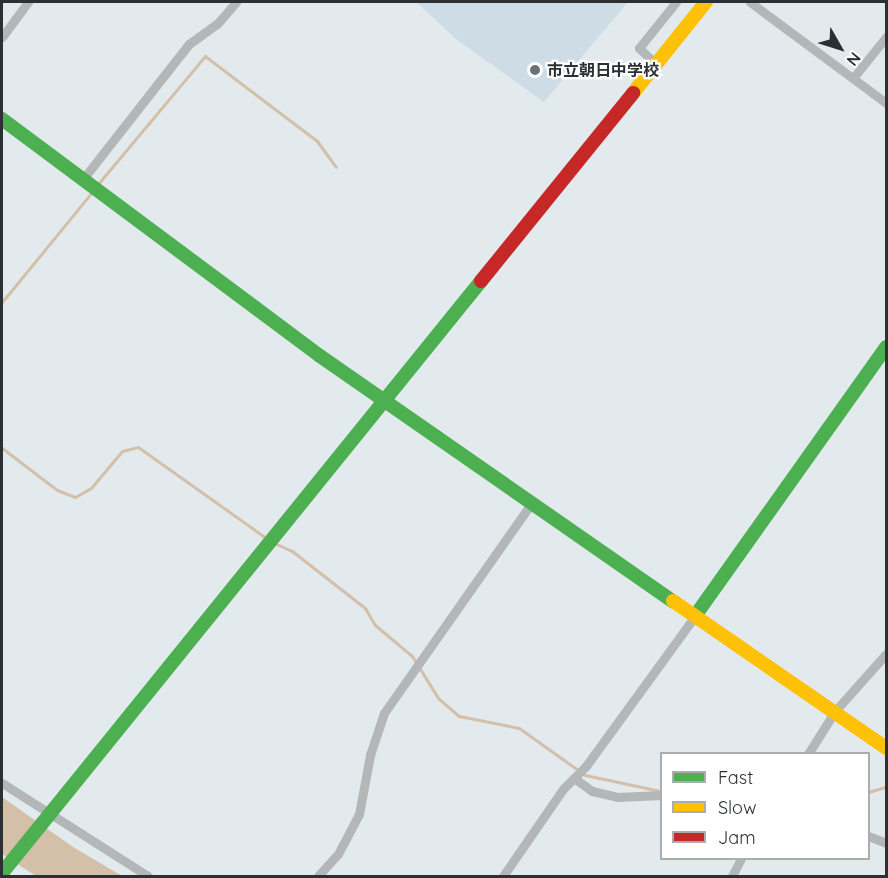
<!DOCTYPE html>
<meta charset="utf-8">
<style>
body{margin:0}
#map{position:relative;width:888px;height:878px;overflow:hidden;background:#e2eaee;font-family:Quicksand,"Noto Sans JP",sans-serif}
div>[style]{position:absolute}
.built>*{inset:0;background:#cedde5}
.water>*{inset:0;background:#d4bfa9}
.stream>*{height:3px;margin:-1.5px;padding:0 1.5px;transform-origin:1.5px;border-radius:1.5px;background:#d4bfa9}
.street>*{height:9px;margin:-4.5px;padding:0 4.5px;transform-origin:4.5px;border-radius:4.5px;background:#b4b7b8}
.fast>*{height:14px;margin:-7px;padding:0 7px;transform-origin:7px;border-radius:7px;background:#4caf50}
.slow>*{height:14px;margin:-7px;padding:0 7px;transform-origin:7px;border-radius:7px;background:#ffc107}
.jam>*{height:14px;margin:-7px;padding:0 7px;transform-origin:7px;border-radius:7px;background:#c62828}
.dots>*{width:16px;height:16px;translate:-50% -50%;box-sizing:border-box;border:3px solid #fff;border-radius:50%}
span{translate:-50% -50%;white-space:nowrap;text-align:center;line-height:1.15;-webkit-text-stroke:4.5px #fff;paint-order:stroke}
.poi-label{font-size:16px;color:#2b3032;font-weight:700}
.left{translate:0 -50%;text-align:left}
.frame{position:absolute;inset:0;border:3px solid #2b3032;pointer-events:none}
.legend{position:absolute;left:660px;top:752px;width:210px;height:108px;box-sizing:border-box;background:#fff;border:2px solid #aaacad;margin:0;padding:8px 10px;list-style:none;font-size:18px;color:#2b3032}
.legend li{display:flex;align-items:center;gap:12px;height:30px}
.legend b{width:30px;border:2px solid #aaacad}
.north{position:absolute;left:810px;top:18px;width:60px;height:60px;-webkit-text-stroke:4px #fff;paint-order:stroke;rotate:129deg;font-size:16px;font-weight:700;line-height:24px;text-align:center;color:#2b3032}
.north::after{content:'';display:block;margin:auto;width:21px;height:27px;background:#2b3032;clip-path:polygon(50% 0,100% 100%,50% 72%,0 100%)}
</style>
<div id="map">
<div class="built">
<div style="clip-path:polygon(416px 2px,628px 2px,544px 102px,456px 39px)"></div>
</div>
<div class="water">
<div style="clip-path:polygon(2px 797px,73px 847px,122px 876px,36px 876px,2px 854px)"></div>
</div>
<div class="stream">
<div style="left:98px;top:184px;width:167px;rotate:-50.1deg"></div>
<div style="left:205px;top:56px;width:141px;rotate:37.2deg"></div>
<div style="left:317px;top:141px;width:32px;rotate:54deg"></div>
<div style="left:2px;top:302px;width:142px;rotate:-50.7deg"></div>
<div style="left:2px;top:448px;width:69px;rotate:37.4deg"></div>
<div style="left:57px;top:490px;width:19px;rotate:21deg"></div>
<div style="left:75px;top:497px;width:18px;rotate:-29deg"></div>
<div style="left:91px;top:488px;width:48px;rotate:-50deg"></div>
<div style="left:122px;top:451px;width:16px;rotate:-14deg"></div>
<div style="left:138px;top:447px;width:157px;rotate:35.4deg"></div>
<div style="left:274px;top:543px;width:20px;rotate:24deg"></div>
<div style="left:292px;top:551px;width:93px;rotate:38deg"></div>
<div style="left:365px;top:608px;width:20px;rotate:60deg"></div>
<div style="left:375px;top:625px;width:48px;rotate:40deg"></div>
<div style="left:412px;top:656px;width:49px;rotate:58.2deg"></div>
<div style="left:438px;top:698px;width:28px;rotate:41deg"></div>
<div style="left:459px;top:716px;width:61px;rotate:11.3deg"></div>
<div style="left:519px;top:728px;width:81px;rotate:35.5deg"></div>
<div style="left:585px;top:775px;width:77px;rotate:12deg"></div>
<div style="left:868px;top:792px;width:19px;rotate:-16deg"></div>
</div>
<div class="street">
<div style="left:750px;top:2px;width:169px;rotate:36.6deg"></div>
<div style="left:2px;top:37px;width:44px;rotate:-53.4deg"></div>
<div style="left:655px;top:63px;width:22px;rotate:-137deg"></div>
<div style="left:639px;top:48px;width:59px;rotate:-51.2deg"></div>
<div style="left:853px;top:78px;width:53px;rotate:-51.2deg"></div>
<div style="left:83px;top:179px;width:172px;rotate:-51.9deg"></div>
<div style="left:189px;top:44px;width:34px;rotate:-36deg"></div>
<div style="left:217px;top:24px;width:29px;rotate:-49deg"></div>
<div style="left:808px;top:754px;width:51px;rotate:-57.9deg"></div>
<div style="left:835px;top:711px;width:76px;rotate:-48.2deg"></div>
<div style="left:574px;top:778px;width:22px;rotate:36deg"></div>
<div style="left:592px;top:791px;width:26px;rotate:13deg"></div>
<div style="left:617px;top:797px;width:45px;rotate:-2.5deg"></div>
<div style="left:2px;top:783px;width:173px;rotate:32.5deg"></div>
<div style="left:868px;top:836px;width:19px;rotate:21deg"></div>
<div style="left:318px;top:876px;width:30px;rotate:-48deg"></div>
<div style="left:338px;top:854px;width:45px;rotate:-62.3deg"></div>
<div style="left:359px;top:814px;width:60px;rotate:-79.4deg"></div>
<div style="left:370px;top:755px;width:44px;rotate:-71.6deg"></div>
<div style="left:384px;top:713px;width:256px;rotate:-54.9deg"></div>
<div style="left:503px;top:876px;width:106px;rotate:-55.4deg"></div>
<div style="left:563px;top:789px;width:33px;rotate:-45deg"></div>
<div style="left:586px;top:766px;width:185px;rotate:-54deg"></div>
<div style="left:732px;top:876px;width:20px;rotate:-63deg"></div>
</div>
<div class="fast">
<div style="left:2px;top:119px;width:397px;rotate:36.7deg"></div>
<div style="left:320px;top:356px;width:430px;rotate:34.8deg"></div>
<div style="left:695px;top:616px;width:330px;rotate:-54.6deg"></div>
<div style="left:2px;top:873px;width:762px;rotate:-51.02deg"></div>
</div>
<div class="slow">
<div style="left:633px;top:93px;width:117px;rotate:-51.3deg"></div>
<div style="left:673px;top:601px;width:259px;rotate:34.6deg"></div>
</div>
<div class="jam">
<div style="left:481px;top:281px;width:242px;rotate:-51deg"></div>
</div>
<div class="dots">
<div style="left:535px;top:70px;background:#6b7174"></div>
</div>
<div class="poi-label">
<span class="left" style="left:547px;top:70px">市立朝日中学校</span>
</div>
<div class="frame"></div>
<ul class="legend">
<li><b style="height:8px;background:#4caf50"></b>Fast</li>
<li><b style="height:8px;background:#ffc107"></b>Slow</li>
<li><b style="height:8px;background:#c62828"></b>Jam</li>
</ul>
<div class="north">N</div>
</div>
